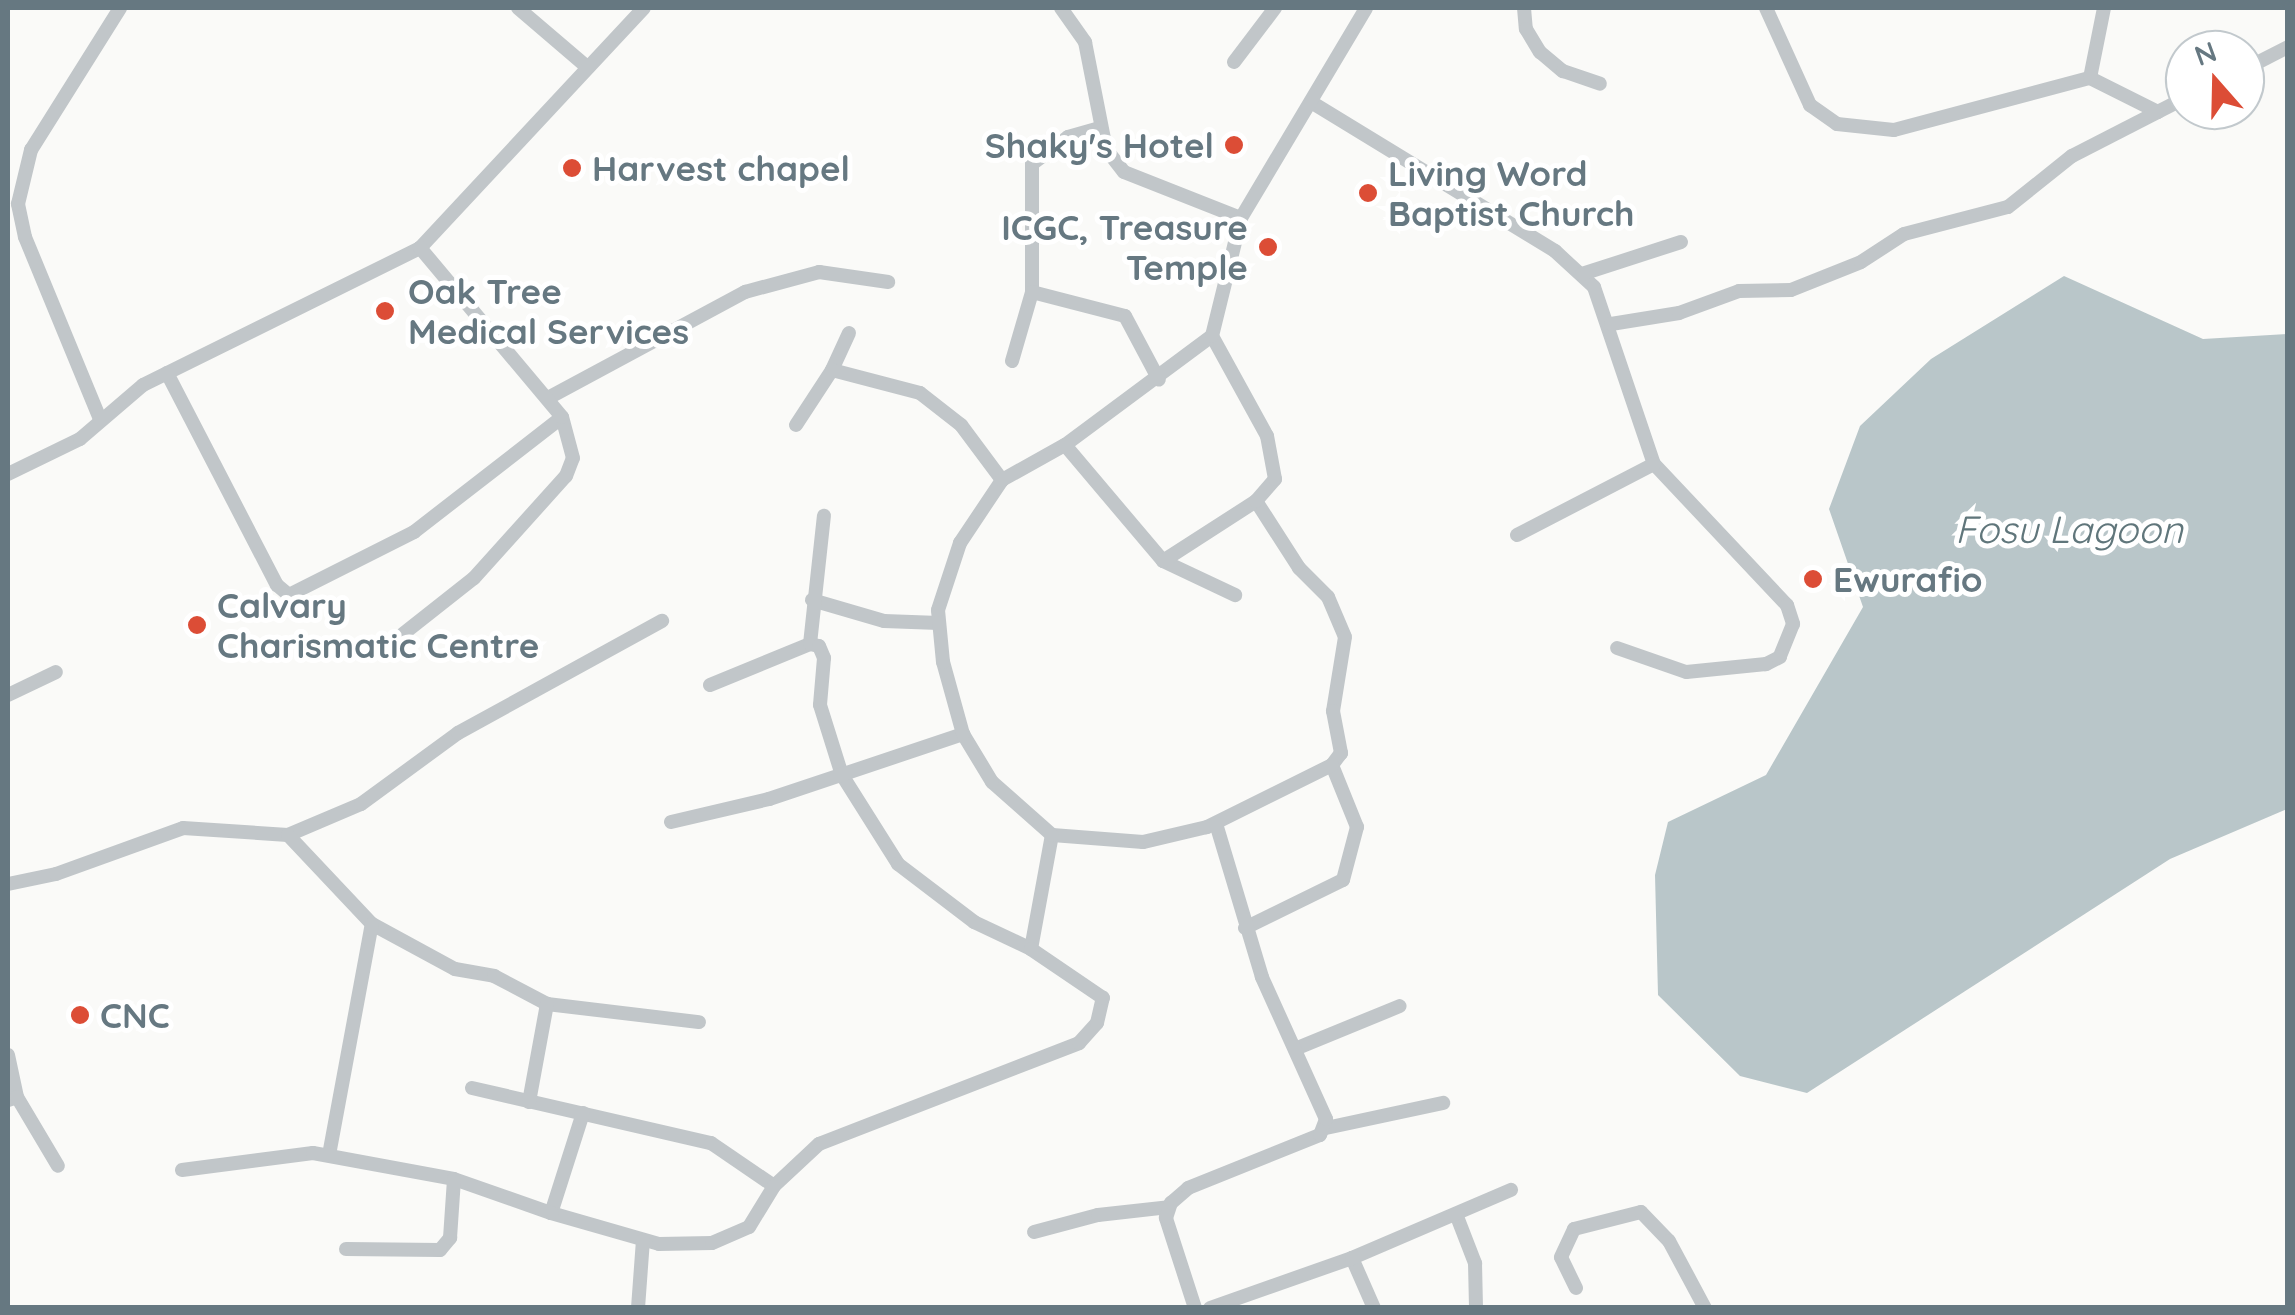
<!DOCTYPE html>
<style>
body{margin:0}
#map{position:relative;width:2295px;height:1315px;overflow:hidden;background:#fafaf8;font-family:Quicksand,sans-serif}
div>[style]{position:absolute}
.water>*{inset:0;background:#b9c6c9}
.minor>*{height:14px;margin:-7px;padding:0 7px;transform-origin:7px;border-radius:7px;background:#c1c6c9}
.dots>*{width:28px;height:28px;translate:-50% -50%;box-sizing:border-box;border:5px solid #fff;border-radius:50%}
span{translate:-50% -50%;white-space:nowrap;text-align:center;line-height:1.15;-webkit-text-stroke:10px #fff;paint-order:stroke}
.poi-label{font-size:35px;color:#667881;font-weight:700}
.right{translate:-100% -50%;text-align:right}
.left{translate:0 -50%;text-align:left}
.water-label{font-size:38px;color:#60767b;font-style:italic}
.frame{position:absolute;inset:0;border:10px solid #667881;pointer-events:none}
.north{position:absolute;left:2165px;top:30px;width:100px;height:100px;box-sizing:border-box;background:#fff;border:2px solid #c2c9cd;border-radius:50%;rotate:340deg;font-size:28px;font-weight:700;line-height:40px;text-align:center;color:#667881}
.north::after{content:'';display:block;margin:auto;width:35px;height:45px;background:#dc4d36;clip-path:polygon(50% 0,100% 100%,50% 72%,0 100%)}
</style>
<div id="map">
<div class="water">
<div style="clip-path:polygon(2064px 276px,2203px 339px,2287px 334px,2287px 809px,2170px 859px,1807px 1093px,1740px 1076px,1658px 995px,1655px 875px,1668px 822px,1766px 775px,1863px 607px,1829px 509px,1860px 426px,1931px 359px)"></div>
</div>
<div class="minor">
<div style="left:518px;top:8px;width:91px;rotate:40.5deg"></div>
<div style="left:1061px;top:8px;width:42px;rotate:54.8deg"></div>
<div style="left:1085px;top:42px;width:109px;rotate:78.9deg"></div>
<div style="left:1106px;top:149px;width:29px;rotate:52deg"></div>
<div style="left:1124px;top:172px;width:126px;rotate:21.5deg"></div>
<div style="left:1524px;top:8px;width:21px;rotate:85deg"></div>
<div style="left:1526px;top:29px;width:27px;rotate:59deg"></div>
<div style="left:1540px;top:52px;width:30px;rotate:40deg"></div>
<div style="left:1563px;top:71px;width:39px;rotate:19deg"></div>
<div style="left:1766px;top:8px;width:107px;rotate:65.6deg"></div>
<div style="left:1810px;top:105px;width:33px;rotate:35deg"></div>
<div style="left:1837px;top:124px;width:57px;rotate:6deg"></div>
<div style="left:1894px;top:130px;width:203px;rotate:-14.9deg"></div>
<div style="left:2090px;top:78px;width:76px;rotate:26.6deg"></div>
<div style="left:1234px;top:62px;width:68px;rotate:-52.8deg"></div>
<div style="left:2245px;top:69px;width:48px;rotate:-27.1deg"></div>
<div style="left:2090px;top:78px;width:71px;rotate:-78.7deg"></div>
<div style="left:1311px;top:102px;width:286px;rotate:31.4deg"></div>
<div style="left:1555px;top:251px;width:53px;rotate:42.7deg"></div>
<div style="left:1594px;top:287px;width:187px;rotate:71.3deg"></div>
<div style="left:1654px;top:464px;width:194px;rotate:46.7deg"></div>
<div style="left:1787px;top:605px;width:20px;rotate:72deg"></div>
<div style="left:1793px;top:624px;width:35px;rotate:112deg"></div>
<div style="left:1780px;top:657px;width:16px;rotate:153deg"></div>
<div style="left:1766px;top:664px;width:80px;rotate:174.3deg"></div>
<div style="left:1686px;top:672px;width:73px;rotate:-160.8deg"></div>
<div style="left:1582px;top:274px;width:104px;rotate:-17.9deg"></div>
<div style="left:1032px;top:292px;width:128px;rotate:-90deg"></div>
<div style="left:1032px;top:164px;width:45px;rotate:-36.9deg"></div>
<div style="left:1068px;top:137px;width:33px;rotate:-16deg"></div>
<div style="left:1611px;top:324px;width:69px;rotate:-9.2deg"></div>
<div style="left:1679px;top:313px;width:64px;rotate:-20.1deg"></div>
<div style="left:1739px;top:291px;width:52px;rotate:-1.1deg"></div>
<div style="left:1791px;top:290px;width:75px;rotate:-21.8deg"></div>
<div style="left:1861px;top:262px;width:51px;rotate:-33.1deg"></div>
<div style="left:1904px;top:234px;width:107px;rotate:-14.6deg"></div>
<div style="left:2008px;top:207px;width:82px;rotate:-38.6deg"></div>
<div style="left:2072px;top:156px;width:127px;rotate:-27.2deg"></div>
<div style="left:849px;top:333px;width:41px;rotate:114.7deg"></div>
<div style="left:832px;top:370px;width:91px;rotate:14.6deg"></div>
<div style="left:920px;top:393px;width:52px;rotate:38deg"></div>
<div style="left:961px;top:425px;width:69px;rotate:53.3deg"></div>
<div style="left:1012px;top:361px;width:72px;rotate:-73.8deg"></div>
<div style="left:1032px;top:292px;width:96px;rotate:14.5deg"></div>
<div style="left:1125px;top:316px;width:72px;rotate:62deg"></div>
<div style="left:167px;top:373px;width:239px;rotate:62.6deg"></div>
<div style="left:277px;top:585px;width:16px;rotate:40deg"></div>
<div style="left:289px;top:595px;width:140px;rotate:-26.7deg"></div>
<div style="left:414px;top:532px;width:187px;rotate:-37.8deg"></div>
<div style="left:548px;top:398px;width:224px;rotate:-28.3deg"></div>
<div style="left:745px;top:292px;width:77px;rotate:-15.1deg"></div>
<div style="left:819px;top:272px;width:70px;rotate:8.2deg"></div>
<div style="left:100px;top:419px;width:197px;rotate:-112.4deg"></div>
<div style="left:25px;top:237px;width:34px;rotate:-102deg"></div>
<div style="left:18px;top:204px;width:56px;rotate:-76.5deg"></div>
<div style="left:31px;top:150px;width:168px;rotate:-57.9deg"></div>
<div style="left:796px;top:425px;width:66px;rotate:-56.8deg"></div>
<div style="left:1065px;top:445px;width:152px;rotate:49.8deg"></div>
<div style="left:1163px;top:561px;width:80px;rotate:25.3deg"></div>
<div style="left:8px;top:474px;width:80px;rotate:-25.9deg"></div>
<div style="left:80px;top:439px;width:83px;rotate:-40.6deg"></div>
<div style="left:143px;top:385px;width:309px;rotate:-26.3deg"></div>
<div style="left:420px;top:248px;width:328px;rotate:-47deg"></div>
<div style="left:1256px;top:501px;width:80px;rotate:57.3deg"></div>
<div style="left:1299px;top:568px;width:41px;rotate:45deg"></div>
<div style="left:1328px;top:597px;width:43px;rotate:67deg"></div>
<div style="left:1345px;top:637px;width:75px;rotate:99.2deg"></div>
<div style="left:1333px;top:711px;width:43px;rotate:79.2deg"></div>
<div style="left:1341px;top:753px;width:15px;rotate:127deg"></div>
<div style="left:1517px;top:535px;width:154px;rotate:-27.4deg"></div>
<div style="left:1163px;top:561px;width:111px;rotate:-32.8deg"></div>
<div style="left:1256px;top:501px;width:29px;rotate:-49deg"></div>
<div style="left:1275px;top:479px;width:44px;rotate:-100.5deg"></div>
<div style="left:1267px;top:436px;width:114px;rotate:-118.8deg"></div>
<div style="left:812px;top:600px;width:75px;rotate:16.3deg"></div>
<div style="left:884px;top:621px;width:55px;rotate:2.1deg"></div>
<div style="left:403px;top:634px;width:90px;rotate:-38.3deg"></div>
<div style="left:474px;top:578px;width:137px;rotate:-48deg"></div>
<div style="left:566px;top:476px;width:19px;rotate:-69deg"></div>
<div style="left:573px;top:458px;width:42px;rotate:-105deg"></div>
<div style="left:562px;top:417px;width:221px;rotate:-130deg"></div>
<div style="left:810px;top:644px;width:129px;rotate:-83.8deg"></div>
<div style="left:710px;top:685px;width:108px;rotate:-22.3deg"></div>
<div style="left:810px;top:644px;width:9px;rotate:13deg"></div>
<div style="left:819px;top:646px;width:13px;rotate:67deg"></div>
<div style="left:824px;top:658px;width:47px;rotate:94.9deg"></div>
<div style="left:820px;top:705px;width:73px;rotate:72.6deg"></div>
<div style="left:842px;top:775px;width:105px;rotate:57.8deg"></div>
<div style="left:898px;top:864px;width:96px;rotate:37.3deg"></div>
<div style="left:974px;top:922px;width:63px;rotate:25.3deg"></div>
<div style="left:1031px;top:949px;width:116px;rotate:-79.6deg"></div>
<div style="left:8px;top:695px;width:53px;rotate:-25.6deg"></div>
<div style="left:671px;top:822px;width:101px;rotate:-13.2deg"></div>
<div style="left:769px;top:799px;width:205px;rotate:-18.5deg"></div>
<div style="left:288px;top:835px;width:79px;rotate:-23deg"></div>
<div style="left:361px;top:804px;width:120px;rotate:-36.2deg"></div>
<div style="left:458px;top:733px;width:233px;rotate:-28.8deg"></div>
<div style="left:8px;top:884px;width:49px;rotate:-11.8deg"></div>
<div style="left:56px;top:874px;width:135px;rotate:-19.9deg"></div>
<div style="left:183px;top:828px;width:105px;rotate:3.8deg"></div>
<div style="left:288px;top:835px;width:122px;rotate:46.7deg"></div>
<div style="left:372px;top:924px;width:94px;rotate:28.5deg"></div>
<div style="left:455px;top:969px;width:40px;rotate:10deg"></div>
<div style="left:494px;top:976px;width:60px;rotate:27.8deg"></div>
<div style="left:547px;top:1004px;width:153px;rotate:6.8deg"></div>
<div style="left:1245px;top:928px;width:109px;rotate:-26.1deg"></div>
<div style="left:1343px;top:880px;width:55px;rotate:-75.2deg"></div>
<div style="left:1357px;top:827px;width:67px;rotate:-112deg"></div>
<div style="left:1332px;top:765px;width:140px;rotate:153.6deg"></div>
<div style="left:1207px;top:827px;width:66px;rotate:166.8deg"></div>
<div style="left:1143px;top:842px;width:91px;rotate:-175.6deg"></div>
<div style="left:1052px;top:835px;width:80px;rotate:-138.5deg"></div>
<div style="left:992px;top:782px;width:56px;rotate:-121.1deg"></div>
<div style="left:963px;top:734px;width:75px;rotate:-105.5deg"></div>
<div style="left:943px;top:662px;width:52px;rotate:-95.5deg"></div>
<div style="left:938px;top:610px;width:71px;rotate:-71.8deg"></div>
<div style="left:960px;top:543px;width:76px;rotate:-56.3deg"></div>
<div style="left:1002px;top:480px;width:72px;rotate:-29.1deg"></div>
<div style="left:1065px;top:445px;width:183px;rotate:-36.6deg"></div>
<div style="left:1212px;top:336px;width:122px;rotate:-76.2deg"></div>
<div style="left:1241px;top:218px;width:244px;rotate:-59.2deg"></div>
<div style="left:1295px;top:1049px;width:113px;rotate:-22.3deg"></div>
<div style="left:8px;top:1055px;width:43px;rotate:77.9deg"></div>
<div style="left:472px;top:1088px;width:245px;rotate:13deg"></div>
<div style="left:711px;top:1143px;width:76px;rotate:34.3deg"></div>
<div style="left:774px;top:1186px;width:62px;rotate:-43deg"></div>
<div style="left:819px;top:1144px;width:279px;rotate:-21.2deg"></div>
<div style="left:1079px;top:1043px;width:27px;rotate:-48deg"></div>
<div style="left:1097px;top:1023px;width:26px;rotate:-77deg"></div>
<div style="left:1103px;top:998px;width:87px;rotate:-145.8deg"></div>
<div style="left:8px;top:1100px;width:9px;rotate:-18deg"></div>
<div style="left:17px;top:1097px;width:80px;rotate:59.3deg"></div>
<div style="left:529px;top:1102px;width:100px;rotate:-79.6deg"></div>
<div style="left:583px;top:1113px;width:105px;rotate:107.7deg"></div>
<div style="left:551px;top:1213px;width:112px;rotate:16deg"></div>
<div style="left:659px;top:1244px;width:53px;rotate:-1.1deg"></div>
<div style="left:712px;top:1243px;width:40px;rotate:-23.4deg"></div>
<div style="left:749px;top:1227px;width:48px;rotate:-58.6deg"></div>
<div style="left:1326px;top:1128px;width:120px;rotate:-12.1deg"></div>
<div style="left:329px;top:1155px;width:235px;rotate:-79.5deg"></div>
<div style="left:182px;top:1170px;width:132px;rotate:-7.4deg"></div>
<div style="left:313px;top:1153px;width:143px;rotate:10.4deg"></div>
<div style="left:454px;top:1179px;width:103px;rotate:19.3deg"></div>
<div style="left:1456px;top:1214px;width:53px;rotate:68.8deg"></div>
<div style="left:1475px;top:1263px;width:45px;rotate:88.7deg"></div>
<div style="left:1034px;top:1232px;width:66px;rotate:-14.9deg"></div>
<div style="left:1098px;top:1215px;width:71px;rotate:-6.4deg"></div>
<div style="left:346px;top:1249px;width:94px;rotate:0.6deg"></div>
<div style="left:440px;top:1250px;width:16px;rotate:-50deg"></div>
<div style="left:450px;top:1238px;width:59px;rotate:-86.1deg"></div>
<div style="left:1352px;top:1258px;width:55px;rotate:66.3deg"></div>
<div style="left:1576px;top:1288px;width:34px;rotate:-116deg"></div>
<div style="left:1561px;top:1257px;width:31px;rotate:-65deg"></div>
<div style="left:1574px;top:1229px;width:69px;rotate:-14.2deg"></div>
<div style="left:1641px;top:1212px;width:40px;rotate:46deg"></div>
<div style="left:1669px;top:1241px;width:76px;rotate:61.8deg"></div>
<div style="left:638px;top:1308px;width:68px;rotate:-85.8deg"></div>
<div style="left:1195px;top:1308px;width:95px;rotate:-107.9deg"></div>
<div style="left:1166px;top:1218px;width:16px;rotate:-72deg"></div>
<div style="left:1171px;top:1203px;width:23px;rotate:-41deg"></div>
<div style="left:1188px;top:1188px;width:142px;rotate:-21.9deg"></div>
<div style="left:1320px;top:1135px;width:17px;rotate:-69deg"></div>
<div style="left:1326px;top:1119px;width:156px;rotate:-114.3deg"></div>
<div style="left:1262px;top:977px;width:160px;rotate:-106.7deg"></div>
<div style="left:1210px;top:1308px;width:151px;rotate:-19.4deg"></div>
<div style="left:1352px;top:1258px;width:173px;rotate:-23.2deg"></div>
</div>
<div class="dots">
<div style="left:1234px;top:145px;background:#dc4d36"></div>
<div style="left:572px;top:168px;background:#dc4d36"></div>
<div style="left:1368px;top:193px;background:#dc4d36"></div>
<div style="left:1268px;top:247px;background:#dc4d36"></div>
<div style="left:385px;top:311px;background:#dc4d36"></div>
<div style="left:1813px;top:579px;background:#dc4d36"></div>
<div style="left:197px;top:625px;background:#dc4d36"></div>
<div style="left:80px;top:1015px;background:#dc4d36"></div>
</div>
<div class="poi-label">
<span class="right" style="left:1214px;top:145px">Shaky's Hotel</span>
<span class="left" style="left:592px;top:168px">Harvest chapel</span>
<span class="left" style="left:1388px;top:193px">Living Word<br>Baptist Church</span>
<span class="right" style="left:1248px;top:247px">ICGC, Treasure<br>Temple</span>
<span class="left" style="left:408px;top:311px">Oak Tree<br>Medical Services</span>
<span class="left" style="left:1833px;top:579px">Ewurafio</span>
<span class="left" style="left:217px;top:625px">Calvary<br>Charismatic Centre</span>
<span class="left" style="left:100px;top:1015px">CNC</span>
</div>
<div class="water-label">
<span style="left:2069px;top:530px">Fosu Lagoon</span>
</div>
<div class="frame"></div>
<div class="north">N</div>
</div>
